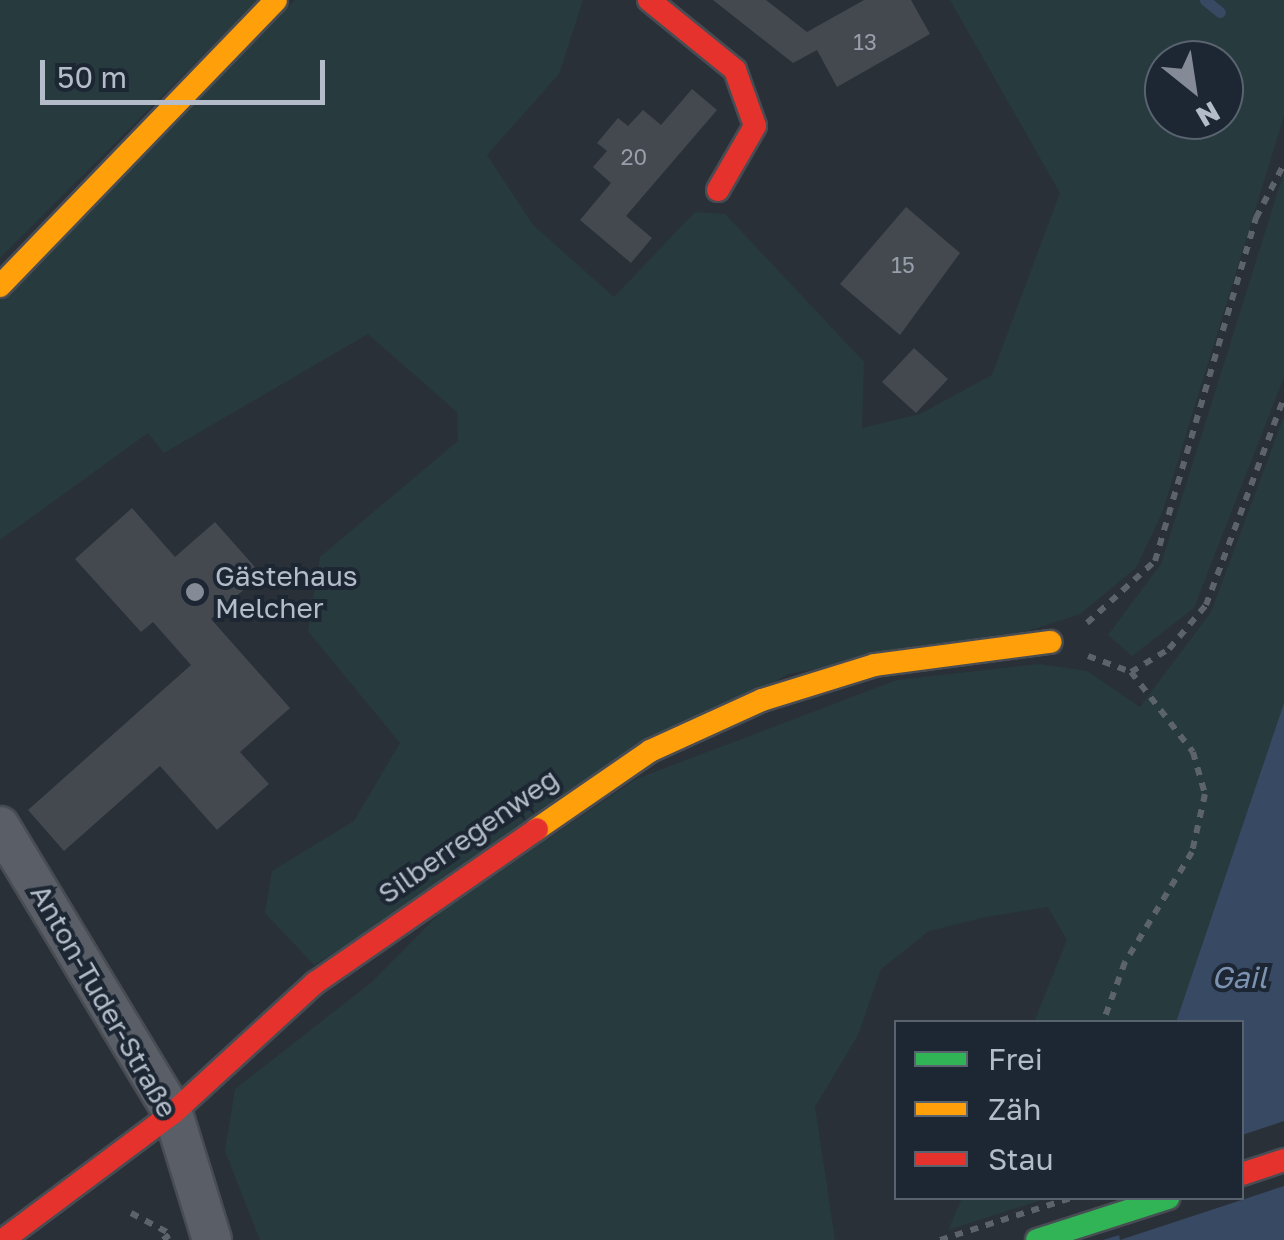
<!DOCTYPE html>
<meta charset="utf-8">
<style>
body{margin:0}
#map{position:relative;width:1284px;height:1240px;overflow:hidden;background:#2a3038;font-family:"Golos Text",sans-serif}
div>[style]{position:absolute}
.green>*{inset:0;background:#273a3e}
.water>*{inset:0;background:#384963}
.pier>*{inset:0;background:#2a3038}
.stream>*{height:11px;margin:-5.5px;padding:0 5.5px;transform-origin:5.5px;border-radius:5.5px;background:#384963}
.building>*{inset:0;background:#444950}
.path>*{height:6px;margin-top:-3px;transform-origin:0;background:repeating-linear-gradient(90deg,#5d636a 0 8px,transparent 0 16px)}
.roads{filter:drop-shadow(2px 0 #484c53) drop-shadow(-2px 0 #484c53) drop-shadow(0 2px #484c53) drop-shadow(0 -2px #484c53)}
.street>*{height:38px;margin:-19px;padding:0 19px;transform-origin:19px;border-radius:19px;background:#5a5e66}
.fast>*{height:22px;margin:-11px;padding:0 11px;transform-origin:11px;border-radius:11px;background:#30b455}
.slow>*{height:22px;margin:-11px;padding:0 11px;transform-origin:11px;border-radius:11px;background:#ff9f0a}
.jam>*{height:22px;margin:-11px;padding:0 11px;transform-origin:11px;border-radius:11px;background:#e5322d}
.path-bridge>*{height:6px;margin-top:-3px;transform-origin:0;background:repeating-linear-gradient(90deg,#5d636a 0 8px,transparent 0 16px)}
.dots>*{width:28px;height:28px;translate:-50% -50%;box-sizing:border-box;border:5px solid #1d2633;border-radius:50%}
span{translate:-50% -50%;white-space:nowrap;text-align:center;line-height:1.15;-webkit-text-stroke:8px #1d2633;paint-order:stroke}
.number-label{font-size:22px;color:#989fab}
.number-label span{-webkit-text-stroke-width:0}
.poi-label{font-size:28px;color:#b4bcc9}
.left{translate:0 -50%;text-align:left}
.street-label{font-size:28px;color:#b4bcc9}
.water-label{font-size:30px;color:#7c92b1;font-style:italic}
.legend{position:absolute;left:894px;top:1020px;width:350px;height:180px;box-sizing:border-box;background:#1d2633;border:2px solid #59626f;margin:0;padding:12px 18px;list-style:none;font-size:30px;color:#b4bcc9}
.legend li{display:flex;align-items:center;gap:20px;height:50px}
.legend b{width:50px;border:2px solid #59626f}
.north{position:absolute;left:1144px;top:40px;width:100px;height:100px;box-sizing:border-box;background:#1d2633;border:2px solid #59626f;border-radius:50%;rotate:150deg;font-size:28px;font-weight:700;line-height:40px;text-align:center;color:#b4bcc9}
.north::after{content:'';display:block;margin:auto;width:35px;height:45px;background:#848b96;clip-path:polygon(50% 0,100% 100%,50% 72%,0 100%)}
.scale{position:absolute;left:40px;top:60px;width:285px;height:45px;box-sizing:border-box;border:5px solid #b4bcc9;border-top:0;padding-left:12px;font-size:30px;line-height:35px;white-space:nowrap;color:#b4bcc9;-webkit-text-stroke:8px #1d2633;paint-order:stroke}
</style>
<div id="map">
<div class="green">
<div style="clip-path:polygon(0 0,258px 0,0 258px)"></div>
<div style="clip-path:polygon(evenodd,295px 0,583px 0,559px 74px,487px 155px,533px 225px,614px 297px,695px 212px,725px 214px,864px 362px,862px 428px,920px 414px,992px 375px,1060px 193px,950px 0,1284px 0,1284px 116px,1162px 513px,1136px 568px,1080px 614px,1028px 631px,788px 674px,314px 965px,265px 913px,272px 871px,354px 821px,400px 743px,308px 631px,320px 557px,458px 441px,457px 412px,368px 334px,164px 453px,148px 433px,0 540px,0 301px,295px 0,1164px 60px,1224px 60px,1224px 120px,1164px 120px,1164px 60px)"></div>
<div style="clip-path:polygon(1284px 172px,1284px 377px,1194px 608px,1132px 656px,1108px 635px,1161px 564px)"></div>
<div style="clip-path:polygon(1284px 416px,1284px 703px,1176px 1022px,1034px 1022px,1067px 940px,1048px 907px,985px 917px,929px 931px,881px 969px,858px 1035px,815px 1107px,835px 1240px,260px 1240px,225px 1151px,235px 1089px,372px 982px,441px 912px,636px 779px,897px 680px,1039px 664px,1087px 671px,1140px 707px,1211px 612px)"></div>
<div style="clip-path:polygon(962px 1198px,1048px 1198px,948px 1230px)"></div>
</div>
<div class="water">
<div style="clip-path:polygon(1284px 703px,1284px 1240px,1103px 1240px,1242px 1198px,1242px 1022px,1176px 1022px)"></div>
</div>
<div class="pier">
<div style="clip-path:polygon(1284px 1121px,1284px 1186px,1120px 1240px,1112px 1198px,1242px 1198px,1242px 1135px)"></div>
</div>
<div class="stream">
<div style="left:1205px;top:0;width:19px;rotate:39deg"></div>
</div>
<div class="building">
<div style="clip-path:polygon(713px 0,766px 0,807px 32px,864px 0,911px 0,930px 34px,837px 87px,817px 50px,793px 63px)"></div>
<div style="clip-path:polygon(692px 89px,717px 110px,626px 216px,652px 238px,631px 263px,580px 220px,611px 183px,593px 167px,607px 151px,597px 143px,618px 118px,628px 126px,643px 110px,661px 125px)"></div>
<div style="clip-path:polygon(906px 207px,960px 253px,900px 335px,840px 284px)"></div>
<div style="clip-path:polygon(914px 348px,948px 379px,916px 413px,882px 382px)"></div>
<div style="clip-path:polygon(132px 508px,175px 557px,215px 522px,261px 574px,211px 619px,290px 708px,240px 752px,269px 784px,217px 830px,160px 766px,64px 851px,28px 810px,191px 665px,153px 622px,141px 632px,75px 559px)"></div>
</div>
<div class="path">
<div style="left:1087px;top:623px;width:92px;rotate:-42.4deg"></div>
<div style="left:1155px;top:561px;width:358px;rotate:-73.6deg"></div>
<div style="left:1256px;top:218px;width:61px;rotate:-62.6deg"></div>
<div style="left:1088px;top:656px;width:46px;rotate:20.4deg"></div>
<div style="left:1131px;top:672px;width:101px;rotate:52.2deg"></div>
<div style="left:1193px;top:752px;width:44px;rotate:74.1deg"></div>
<div style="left:1205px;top:794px;width:59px;rotate:102.6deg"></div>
<div style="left:1192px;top:852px;width:129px;rotate:121.3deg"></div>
<div style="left:1125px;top:962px;width:64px;rotate:110.1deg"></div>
<div style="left:1131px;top:672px;width:44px;rotate:-31.2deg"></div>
<div style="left:1169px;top:649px;width:57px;rotate:-49.9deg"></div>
<div style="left:1206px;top:605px;width:222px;rotate:-69.4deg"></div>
<div style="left:131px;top:1213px;width:43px;rotate:27.8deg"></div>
<div style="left:163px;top:1240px;width:14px;rotate:-39deg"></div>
</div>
<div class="roads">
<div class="street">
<div style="left:0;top:826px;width:335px;rotate:58.9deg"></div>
<div style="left:173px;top:1113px;width:133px;rotate:72.9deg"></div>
</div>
<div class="fast">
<div style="left:1037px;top:1240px;width:138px;rotate:-17.8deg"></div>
</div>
<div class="slow">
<div style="left:0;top:286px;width:397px;rotate:-46deg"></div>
<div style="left:537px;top:829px;width:137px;rotate:-34.6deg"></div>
<div style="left:650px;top:751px;width:123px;rotate:-24.5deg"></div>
<div style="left:762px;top:700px;width:118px;rotate:-17.2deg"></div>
<div style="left:875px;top:665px;width:177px;rotate:-7.5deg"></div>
</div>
<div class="jam">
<div style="left:649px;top:0;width:111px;rotate:39.1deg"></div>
<div style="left:735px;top:70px;width:59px;rotate:70.3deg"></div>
<div style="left:755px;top:126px;width:74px;rotate:120deg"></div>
<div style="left:1242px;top:1174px;width:44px;rotate:-18.4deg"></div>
<div style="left:3px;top:1240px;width:212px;rotate:-36.8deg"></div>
<div style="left:173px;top:1113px;width:193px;rotate:-42.5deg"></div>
<div style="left:315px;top:983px;width:270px;rotate:-34.7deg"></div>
</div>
</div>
<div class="path-bridge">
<div style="left:940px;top:1240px;width:138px;rotate:-17.8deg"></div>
</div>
<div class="dots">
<div style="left:195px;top:592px;background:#848b96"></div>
</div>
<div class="number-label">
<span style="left:865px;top:42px">13</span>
<span style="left:634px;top:157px">20</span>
<span style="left:903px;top:265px">15</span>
</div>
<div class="poi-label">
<span class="left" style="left:215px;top:592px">Gästehaus<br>Melcher</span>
</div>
<div class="street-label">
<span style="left:468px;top:836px;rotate:-35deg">Silberregenweg</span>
<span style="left:104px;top:1001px;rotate:60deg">Anton-Tuder-Straße</span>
</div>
<div class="water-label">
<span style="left:1239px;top:977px">Gail</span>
</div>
<ul class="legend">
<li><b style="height:12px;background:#30b455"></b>Frei</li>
<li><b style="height:12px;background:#ff9f0a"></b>Zäh</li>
<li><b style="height:12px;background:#e5322d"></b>Stau</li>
</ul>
<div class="north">N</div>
<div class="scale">50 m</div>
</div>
